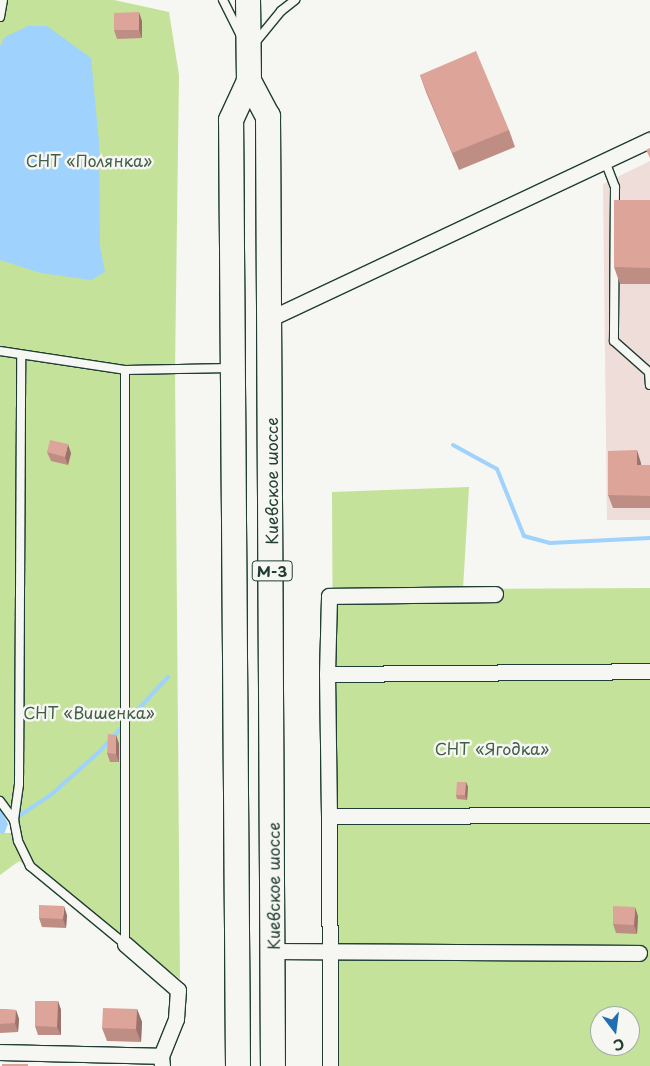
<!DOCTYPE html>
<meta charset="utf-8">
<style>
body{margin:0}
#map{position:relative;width:650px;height:1066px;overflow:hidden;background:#f6f6f2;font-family:"Playpen Sans",sans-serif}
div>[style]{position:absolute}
.built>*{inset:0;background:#eeddd8}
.green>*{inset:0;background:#c4e29a}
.water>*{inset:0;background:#9fd2fc}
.stream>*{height:4px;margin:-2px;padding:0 2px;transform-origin:2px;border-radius:2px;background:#9fd2fc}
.roads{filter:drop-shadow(1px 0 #1f3d34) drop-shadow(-1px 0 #1f3d34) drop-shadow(0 1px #1f3d34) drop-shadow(0 -1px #1f3d34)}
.service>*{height:8px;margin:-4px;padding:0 4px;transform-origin:4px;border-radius:4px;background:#f6f6f2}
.minor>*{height:15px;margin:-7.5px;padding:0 7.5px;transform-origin:7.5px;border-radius:7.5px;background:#f6f6f2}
.trunk>*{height:24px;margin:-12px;padding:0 12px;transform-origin:12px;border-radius:12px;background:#f6f6f2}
.wall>*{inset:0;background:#be8d84}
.shaded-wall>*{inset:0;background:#9b736c}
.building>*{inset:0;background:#dda49a}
span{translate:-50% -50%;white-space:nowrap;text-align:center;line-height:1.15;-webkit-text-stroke:5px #f6f6f2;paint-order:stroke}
.shield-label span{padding:1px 4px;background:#f6f6f2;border:1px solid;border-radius:4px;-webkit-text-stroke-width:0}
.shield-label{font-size:15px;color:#1f3d34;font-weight:700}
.park-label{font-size:16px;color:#405e48}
.street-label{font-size:16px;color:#1f3d34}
.north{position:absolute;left:590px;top:1006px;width:50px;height:50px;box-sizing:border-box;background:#f6f6f2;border:1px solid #a0aca6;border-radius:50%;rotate:165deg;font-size:14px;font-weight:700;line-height:20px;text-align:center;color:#1f3d34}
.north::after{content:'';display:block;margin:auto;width:18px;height:22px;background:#1f6fb2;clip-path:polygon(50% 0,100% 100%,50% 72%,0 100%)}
</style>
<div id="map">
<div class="built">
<div style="clip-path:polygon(650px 161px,650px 520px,607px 520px,603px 184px)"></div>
</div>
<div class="green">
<div style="clip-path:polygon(0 0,114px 0,169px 12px,179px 75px,175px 370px,180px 979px,19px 861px,0 875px,0 833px,18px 833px,5px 800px,0 797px)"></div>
<div style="clip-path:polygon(evenodd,469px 487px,463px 589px,650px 588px,650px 1066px,335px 1066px,332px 492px,469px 487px,600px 1016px,630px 1016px,630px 1046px,600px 1046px,600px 1016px)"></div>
</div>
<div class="water">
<div style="clip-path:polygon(28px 26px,47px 26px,91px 58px,99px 142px,100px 246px,105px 272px,91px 280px,41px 273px,0 260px,0 46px,5px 37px)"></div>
<div style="clip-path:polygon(0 808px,8px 824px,4px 834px,0 833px)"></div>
</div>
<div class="stream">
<div style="left:453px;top:445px;width:50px;rotate:28.6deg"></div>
<div style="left:497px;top:469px;width:72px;rotate:68.1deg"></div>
<div style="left:524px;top:536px;width:27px;rotate:15deg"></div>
<div style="left:550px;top:543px;width:100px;rotate:-2.9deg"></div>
<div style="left:16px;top:818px;width:43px;rotate:-33.7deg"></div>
<div style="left:52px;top:794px;width:63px;rotate:-41.8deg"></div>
<div style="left:99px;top:752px;width:102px;rotate:-47.4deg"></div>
</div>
<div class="roads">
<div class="service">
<div style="left:223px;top:0;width:40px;rotate:63.4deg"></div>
<div style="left:0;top:17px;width:17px;rotate:-80deg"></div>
<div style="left:254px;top:44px;width:43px;rotate:-50.7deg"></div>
<div style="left:281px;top:11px;width:18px;rotate:-38deg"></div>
<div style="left:605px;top:161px;width:28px;rotate:69deg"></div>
<div style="left:615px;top:187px;width:154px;rotate:90.4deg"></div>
<div style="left:614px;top:341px;width:47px;rotate:41.5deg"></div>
<div style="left:649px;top:372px;width:13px;rotate:86deg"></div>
<div style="left:0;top:351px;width:126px;rotate:8.6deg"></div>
<div style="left:125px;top:370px;width:106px;rotate:-1.1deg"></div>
<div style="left:125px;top:370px;width:574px;rotate:90deg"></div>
<div style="left:0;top:801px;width:24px;rotate:54deg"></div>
<div style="left:14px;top:820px;width:21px;rotate:79deg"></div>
<div style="left:18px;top:841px;width:28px;rotate:64deg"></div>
<div style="left:30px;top:866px;width:123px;rotate:39.4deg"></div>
<div style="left:14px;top:820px;width:36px;rotate:-82deg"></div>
<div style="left:19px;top:784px;width:428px;rotate:-89.7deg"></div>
</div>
<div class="minor">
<div style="left:271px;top:318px;width:419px;rotate:-25.2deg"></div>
<div style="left:327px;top:674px;width:78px;rotate:-88.5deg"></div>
<div style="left:329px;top:596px;width:166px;rotate:-0.7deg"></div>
<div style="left:329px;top:816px;width:142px;rotate:-90.8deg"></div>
<div style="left:327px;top:674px;width:323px;rotate:-0.5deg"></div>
<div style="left:125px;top:944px;width:70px;rotate:41deg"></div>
<div style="left:178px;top:990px;width:29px;rotate:94deg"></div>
<div style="left:176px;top:1019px;width:40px;rotate:112deg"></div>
<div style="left:161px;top:1056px;width:10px;rotate:84deg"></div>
<div style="left:274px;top:951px;width:365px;rotate:0.3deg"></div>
<div style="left:0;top:1052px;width:161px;rotate:1.4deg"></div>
<div style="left:330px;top:1066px;width:250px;rotate:-90.2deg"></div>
<div style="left:329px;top:816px;width:321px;rotate:-0.2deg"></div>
</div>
<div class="trunk">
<div style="left:249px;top:81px;width:40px;rotate:62deg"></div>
<div style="left:268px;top:116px;width:950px;rotate:89.7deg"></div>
<div style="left:238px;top:1066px;width:946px;rotate:-90.42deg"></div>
<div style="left:231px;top:120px;width:43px;rotate:-65.2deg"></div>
<div style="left:249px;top:81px;width:81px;rotate:-90.7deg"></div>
</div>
</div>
<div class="wall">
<div style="clip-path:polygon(142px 21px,142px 38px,117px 39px,114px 30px)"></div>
<div style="clip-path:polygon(420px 75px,509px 130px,515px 147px,459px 170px,426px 92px)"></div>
<div style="clip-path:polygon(650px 200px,650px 284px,620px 284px,614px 267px)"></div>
<div style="clip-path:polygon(47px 452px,71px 453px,68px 465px,51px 461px)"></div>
<div style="clip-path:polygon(641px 463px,641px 465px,650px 465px,650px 508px,613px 508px,608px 495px)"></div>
<div style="clip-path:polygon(116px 735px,119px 744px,119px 762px,110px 762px,107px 753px)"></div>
<div style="clip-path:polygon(466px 782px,468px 787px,467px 800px,457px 799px,456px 795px)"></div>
<div style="clip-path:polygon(67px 915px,66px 928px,42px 927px,39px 918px)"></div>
<div style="clip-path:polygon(638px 916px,637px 934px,616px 933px,613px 924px)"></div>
<div style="clip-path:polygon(58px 1001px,61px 1010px,61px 1035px,38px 1035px,35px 1026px)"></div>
<div style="clip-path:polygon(0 1009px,16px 1010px,19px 1019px,18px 1032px,0 1033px)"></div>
<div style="clip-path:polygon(137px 1009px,142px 1022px,141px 1042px,107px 1041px,102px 1028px)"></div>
</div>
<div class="shaded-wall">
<div style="clip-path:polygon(139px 12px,142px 21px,142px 38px,139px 30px)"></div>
<div style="clip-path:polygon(68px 444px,71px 453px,68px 465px,65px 457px)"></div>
<div style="clip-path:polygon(637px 450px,641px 463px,642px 477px,637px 465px)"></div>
<div style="clip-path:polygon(116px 735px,119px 744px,119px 762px,116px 754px)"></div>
<div style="clip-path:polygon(466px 782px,468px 787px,467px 800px,465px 795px)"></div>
<div style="clip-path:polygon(64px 906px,67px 915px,66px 928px,63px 919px)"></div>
<div style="clip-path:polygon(635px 907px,638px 916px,637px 934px,634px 925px)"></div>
<div style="clip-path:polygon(58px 1001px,61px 1010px,61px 1035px,57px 1027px)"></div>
<div style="clip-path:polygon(137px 1009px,142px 1022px,141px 1042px,136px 1029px)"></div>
<div style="clip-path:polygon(16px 1010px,19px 1019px,18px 1032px,15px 1023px)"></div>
</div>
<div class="building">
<div style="clip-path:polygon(139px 12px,139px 30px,114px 30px,114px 13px)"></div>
<div style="clip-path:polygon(476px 51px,509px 130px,452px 153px,420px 75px)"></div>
<div style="clip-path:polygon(650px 148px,650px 158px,646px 150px)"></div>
<div style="clip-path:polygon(614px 200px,650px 200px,650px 268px,614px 267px)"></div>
<div style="clip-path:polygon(50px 440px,68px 444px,65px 457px,47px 452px)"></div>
<div style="clip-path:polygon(637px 450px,637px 465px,650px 465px,650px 496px,608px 495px,608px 451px)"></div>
<div style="clip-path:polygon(108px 734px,116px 735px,116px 754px,107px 753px)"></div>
<div style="clip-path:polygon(457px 782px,466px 782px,465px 795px,456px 795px)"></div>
<div style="clip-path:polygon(39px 905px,64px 906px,63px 919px,39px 918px)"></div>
<div style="clip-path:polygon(613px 906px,635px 907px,634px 925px,613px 924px)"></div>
<div style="clip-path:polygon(35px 1001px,58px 1001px,57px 1027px,35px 1026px)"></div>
<div style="clip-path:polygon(103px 1008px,137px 1009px,136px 1029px,102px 1028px)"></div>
<div style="clip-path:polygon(0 1009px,16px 1010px,15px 1023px,0 1024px)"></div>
<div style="clip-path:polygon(2px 1064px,28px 1064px,28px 1066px,2px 1066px)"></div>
</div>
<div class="shield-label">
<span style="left:272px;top:571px">М-3</span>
</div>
<div class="park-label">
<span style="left:89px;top:160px">СНТ «Полянка»</span>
<span style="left:89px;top:712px">СНТ «Вишенка»</span>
<span style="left:492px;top:748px">СНТ «Ягодка»</span>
</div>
<div class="street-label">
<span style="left:271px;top:481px;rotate:-90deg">Киевское шоссе</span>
<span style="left:273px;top:886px;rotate:-90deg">Киевское шоссе</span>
</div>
<div class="north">С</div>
</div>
